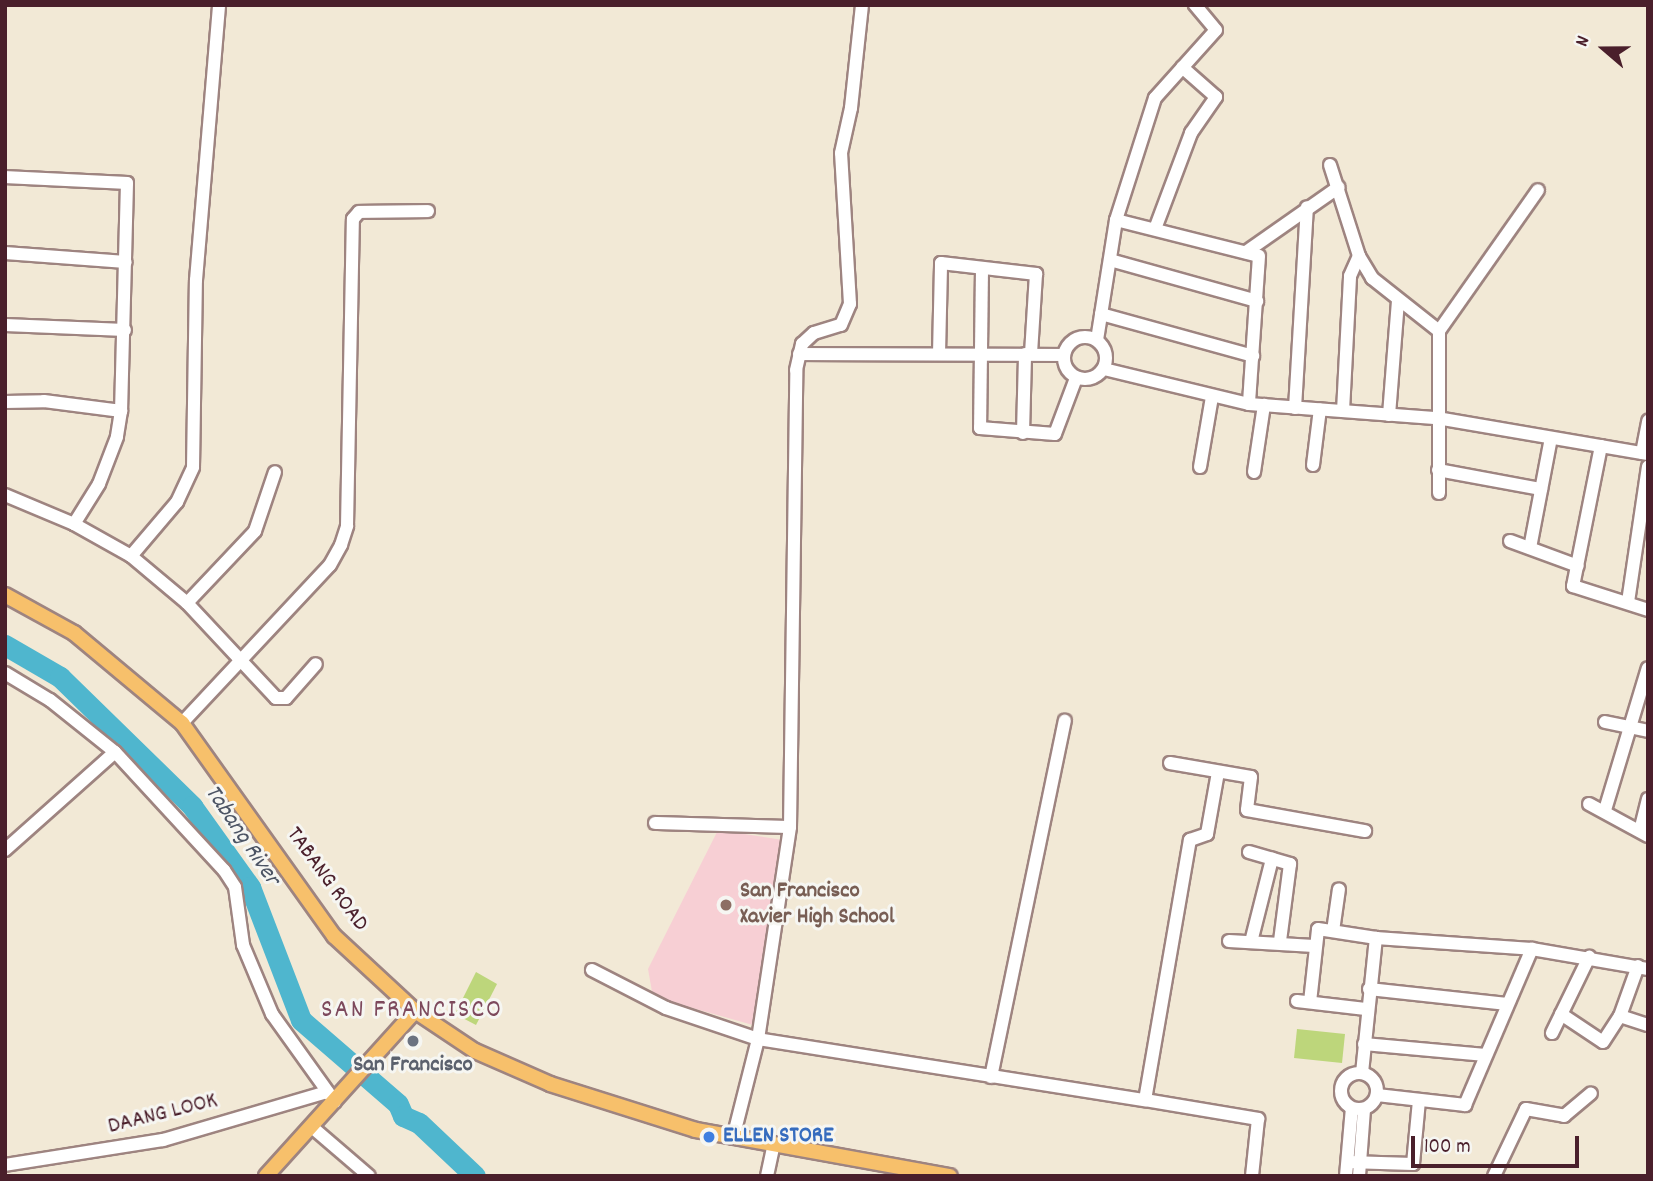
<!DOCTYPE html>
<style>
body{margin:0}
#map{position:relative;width:1653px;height:1181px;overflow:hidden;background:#f2e9d6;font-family:Dekko,sans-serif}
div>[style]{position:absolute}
.built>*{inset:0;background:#f7cfd4}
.green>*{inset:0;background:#bdd67b}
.river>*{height:21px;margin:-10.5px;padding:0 10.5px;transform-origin:10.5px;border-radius:10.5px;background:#4fb6ce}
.roads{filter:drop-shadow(2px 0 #9e8480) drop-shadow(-2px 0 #9e8480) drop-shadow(0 2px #9e8480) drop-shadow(0 -2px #9e8480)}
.minor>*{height:12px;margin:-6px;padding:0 6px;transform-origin:6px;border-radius:6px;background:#fff}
.minor>.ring{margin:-6px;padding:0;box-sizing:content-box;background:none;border:12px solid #fff;border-radius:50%}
.major>*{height:14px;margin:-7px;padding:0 7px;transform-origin:7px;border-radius:7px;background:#f7c06b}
.dots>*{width:19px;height:19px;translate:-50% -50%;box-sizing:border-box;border:4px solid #f6f6f2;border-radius:50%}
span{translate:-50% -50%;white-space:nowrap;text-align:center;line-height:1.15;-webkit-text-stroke:6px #f6f6f2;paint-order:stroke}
.street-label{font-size:23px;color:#4a1f2b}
.education-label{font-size:23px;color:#785e54;font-weight:700}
.left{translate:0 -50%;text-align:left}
.worship-label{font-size:23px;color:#5b616d;font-weight:700}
.shop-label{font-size:23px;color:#366cbe;font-weight:700}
.water-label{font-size:24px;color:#4c5464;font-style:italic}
.quarter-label{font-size:26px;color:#7d495c;letter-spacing:2px}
.frame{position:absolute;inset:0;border:7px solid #4a1f2b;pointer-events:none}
.north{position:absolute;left:1569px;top:14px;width:70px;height:70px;-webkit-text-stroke:5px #f6f6f2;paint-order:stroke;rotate:290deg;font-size:19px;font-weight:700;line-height:28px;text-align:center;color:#4a1f2b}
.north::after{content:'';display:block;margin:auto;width:24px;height:32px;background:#4a1f2b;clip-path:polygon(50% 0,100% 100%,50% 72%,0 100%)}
.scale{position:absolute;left:1411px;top:1136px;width:168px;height:32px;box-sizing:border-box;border:4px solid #4a1f2b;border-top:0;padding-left:9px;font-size:21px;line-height:24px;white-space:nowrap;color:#4a1f2b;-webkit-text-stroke:5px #f6f6f2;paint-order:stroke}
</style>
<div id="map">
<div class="built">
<div style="clip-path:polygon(718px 830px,783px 840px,753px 1025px,653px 997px,648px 969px)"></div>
</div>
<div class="green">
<div style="clip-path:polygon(476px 972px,497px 984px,476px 1025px,455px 1014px)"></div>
<div style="clip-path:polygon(1297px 1029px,1345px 1034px,1342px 1063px,1294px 1058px)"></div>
</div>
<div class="river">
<div style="left:5px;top:645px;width:64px;rotate:30.2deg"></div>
<div style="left:60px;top:677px;width:185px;rotate:44.3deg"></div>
<div style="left:192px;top:806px;width:100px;rotate:54.4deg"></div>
<div style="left:250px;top:887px;width:142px;rotate:69deg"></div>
<div style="left:301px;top:1020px;width:128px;rotate:40.9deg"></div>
<div style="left:398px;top:1104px;width:13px;rotate:67deg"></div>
<div style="left:403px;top:1116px;width:17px;rotate:24deg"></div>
<div style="left:419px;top:1123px;width:77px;rotate:43.4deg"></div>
</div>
<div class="roads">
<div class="minor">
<div style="left:1330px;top:165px;width:96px;rotate:72.3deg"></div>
<div style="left:1359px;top:256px;width:26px;rotate:59deg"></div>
<div style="left:1372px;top:278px;width:85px;rotate:38.3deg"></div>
<div style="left:5px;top:177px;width:122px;rotate:2.8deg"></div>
<div style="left:127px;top:183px;width:228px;rotate:91.5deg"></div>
<div style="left:121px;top:411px;width:26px;rotate:99deg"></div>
<div style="left:117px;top:437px;width:50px;rotate:111deg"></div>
<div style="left:99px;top:484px;width:47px;rotate:122deg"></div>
<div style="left:1116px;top:220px;width:147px;rotate:14.1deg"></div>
<div style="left:1259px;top:256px;width:148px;rotate:93.9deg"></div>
<div style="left:1155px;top:229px;width:103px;rotate:-69.4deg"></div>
<div style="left:1191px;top:133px;width:44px;rotate:-55.2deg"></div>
<div style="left:1216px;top:97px;width:45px;rotate:-138.6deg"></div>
<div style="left:1246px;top:252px;width:113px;rotate:-35deg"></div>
<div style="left:5px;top:253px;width:121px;rotate:4.3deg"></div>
<div style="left:1110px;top:260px;width:153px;rotate:15.6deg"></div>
<div style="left:982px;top:269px;width:159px;rotate:90.7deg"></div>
<div style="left:980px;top:428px;width:75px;rotate:4.6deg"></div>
<div style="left:1055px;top:434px;width:60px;rotate:-69.4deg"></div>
<div style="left:1101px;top:314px;width:158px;rotate:15.4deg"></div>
<div style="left:5px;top:325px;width:120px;rotate:2.4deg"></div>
<div class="ring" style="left:1064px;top:337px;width:30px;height:30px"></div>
<div style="left:1097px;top:340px;width:121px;rotate:-81deg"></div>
<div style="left:1116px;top:220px;width:128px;rotate:-72.3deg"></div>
<div style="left:1155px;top:98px;width:91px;rotate:-48.1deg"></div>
<div style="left:1216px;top:30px;width:33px;rotate:-130deg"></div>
<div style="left:799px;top:354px;width:265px;rotate:0.2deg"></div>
<div style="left:939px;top:354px;width:91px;rotate:-88.7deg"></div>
<div style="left:941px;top:263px;width:96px;rotate:6.6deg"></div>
<div style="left:1036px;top:274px;width:80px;rotate:93.6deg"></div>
<div style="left:1104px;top:369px;width:149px;rotate:13.6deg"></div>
<div style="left:1249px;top:404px;width:189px;rotate:4.3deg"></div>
<div style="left:1437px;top:418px;width:214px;rotate:9.7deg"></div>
<div style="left:5px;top:402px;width:39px;rotate:-1deg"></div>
<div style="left:44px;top:401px;width:78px;rotate:7.4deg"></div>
<div style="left:1295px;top:408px;width:201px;rotate:-86.6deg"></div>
<div style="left:1343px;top:411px;width:135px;rotate:-87deg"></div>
<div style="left:1350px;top:276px;width:22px;rotate:-66deg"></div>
<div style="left:1389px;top:415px;width:114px;rotate:-85.5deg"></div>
<div style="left:1023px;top:433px;width:79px;rotate:-88.5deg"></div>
<div style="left:1601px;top:446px;width:143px;rotate:101.3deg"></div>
<div style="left:1573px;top:586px;width:79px;rotate:17.7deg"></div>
<div style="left:1642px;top:453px;width:33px;rotate:-79deg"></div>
<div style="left:1313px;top:465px;width:56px;rotate:-82.9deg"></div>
<div style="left:1200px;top:467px;width:71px;rotate:-80.3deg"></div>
<div style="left:1438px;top:470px;width:105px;rotate:10.5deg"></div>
<div style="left:1254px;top:472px;width:68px;rotate:-81.5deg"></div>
<div style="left:1439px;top:493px;width:162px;rotate:-90deg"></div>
<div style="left:1439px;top:331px;width:172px;rotate:-54.9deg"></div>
<div style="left:5px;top:495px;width:75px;rotate:22.8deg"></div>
<div style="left:74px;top:524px;width:65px;rotate:29.3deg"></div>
<div style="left:131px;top:556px;width:73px;rotate:40deg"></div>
<div style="left:187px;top:603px;width:130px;rotate:46.9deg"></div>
<div style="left:276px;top:698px;width:10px"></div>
<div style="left:286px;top:698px;width:45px;rotate:-48.6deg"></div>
<div style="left:1510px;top:541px;width:72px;rotate:20.2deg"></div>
<div style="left:1530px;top:548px;width:112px;rotate:-79.2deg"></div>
<div style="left:131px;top:556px;width:71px;rotate:-49.6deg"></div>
<div style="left:177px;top:502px;width:38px;rotate:-65deg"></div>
<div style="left:193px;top:467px;width:187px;rotate:-89.1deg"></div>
<div style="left:196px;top:280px;width:276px;rotate:-85.2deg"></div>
<div style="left:1628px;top:602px;width:137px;rotate:-81.6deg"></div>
<div style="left:187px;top:603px;width:99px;rotate:-46.6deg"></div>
<div style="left:255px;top:531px;width:62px;rotate:-71.3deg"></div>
<div style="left:5px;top:673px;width:52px;rotate:31deg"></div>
<div style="left:50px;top:700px;width:83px;rotate:38.7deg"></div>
<div style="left:115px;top:752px;width:161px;rotate:47.3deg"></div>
<div style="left:224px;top:870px;width:20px;rotate:57deg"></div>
<div style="left:235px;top:887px;width:59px;rotate:82.1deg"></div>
<div style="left:243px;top:945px;width:75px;rotate:67.2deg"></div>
<div style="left:272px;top:1014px;width:108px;rotate:54.4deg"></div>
<div style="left:1605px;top:722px;width:44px;rotate:11.8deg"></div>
<div style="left:182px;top:723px;width:216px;rotate:-46.9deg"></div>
<div style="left:330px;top:565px;width:23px;rotate:-61deg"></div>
<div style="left:341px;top:545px;width:20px;rotate:-72deg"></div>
<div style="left:347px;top:526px;width:307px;rotate:-88.9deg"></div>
<div style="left:353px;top:219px;width:9px;rotate:-49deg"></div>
<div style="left:359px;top:212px;width:69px;rotate:-0.8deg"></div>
<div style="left:1170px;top:763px;width:82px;rotate:9.8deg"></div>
<div style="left:1251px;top:777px;width:33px;rotate:97deg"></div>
<div style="left:1247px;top:810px;width:120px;rotate:10.1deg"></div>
<div style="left:1589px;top:804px;width:67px;rotate:28.5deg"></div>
<div style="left:1605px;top:810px;width:148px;rotate:-73.2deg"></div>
<div style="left:655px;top:823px;width:135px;rotate:1.7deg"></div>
<div style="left:1640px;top:831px;width:33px;rotate:-76deg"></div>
<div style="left:5px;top:850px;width:147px;rotate:-41.7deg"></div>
<div style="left:1249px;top:852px;width:43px;rotate:16.3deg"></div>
<div style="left:1290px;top:864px;width:78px;rotate:97.4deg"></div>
<div style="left:1333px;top:931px;width:42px;rotate:-81.9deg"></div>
<div style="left:1229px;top:941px;width:85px;rotate:3.4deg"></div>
<div style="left:1251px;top:942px;width:86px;rotate:-75.8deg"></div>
<div style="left:592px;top:970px;width:83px;rotate:27.2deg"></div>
<div style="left:666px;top:1008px;width:97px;rotate:18.6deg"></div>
<div style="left:758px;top:1039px;width:392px;rotate:9deg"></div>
<div style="left:1145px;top:1100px;width:264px;rotate:-80.2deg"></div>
<div style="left:1190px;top:840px;width:18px;rotate:-19deg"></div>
<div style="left:1207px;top:834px;width:63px;rotate:-79.9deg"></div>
<div style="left:1369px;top:989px;width:139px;rotate:6.2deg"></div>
<div style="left:1297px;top:1001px;width:69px;rotate:6.6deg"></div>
<div style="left:1310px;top:1002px;width:73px;rotate:-83.7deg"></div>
<div style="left:1318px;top:929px;width:59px;rotate:8.8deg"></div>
<div style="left:1376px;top:938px;width:156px;rotate:4deg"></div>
<div style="left:1561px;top:1014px;width:50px;rotate:33.7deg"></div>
<div style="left:1603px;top:1042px;width:31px;rotate:-57deg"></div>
<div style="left:1620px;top:1016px;width:53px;rotate:-70.2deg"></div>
<div style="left:1620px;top:1016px;width:29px;rotate:18deg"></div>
<div style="left:1552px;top:1033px;width:85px;rotate:-64deg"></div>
<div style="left:1364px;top:1044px;width:122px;rotate:5.2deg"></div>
<div class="ring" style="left:1341px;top:1073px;width:24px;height:24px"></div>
<div style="left:1362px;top:1073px;width:136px;rotate:-84.1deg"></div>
<div style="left:991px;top:1077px;width:364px;rotate:-78.3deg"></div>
<div style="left:1377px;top:1095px;width:89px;rotate:6.5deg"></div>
<div style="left:1465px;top:1105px;width:170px;rotate:-66.8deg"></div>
<div style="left:1532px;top:949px;width:118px;rotate:9.8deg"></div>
<div style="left:1145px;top:1100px;width:115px;rotate:9.5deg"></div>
<div style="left:1258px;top:1119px;width:57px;rotate:96deg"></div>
<div style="left:312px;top:1127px;width:75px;rotate:40.7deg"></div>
<div style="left:733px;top:1138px;width:102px;rotate:-75.8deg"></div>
<div style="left:758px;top:1039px;width:214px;rotate:-81.4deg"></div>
<div style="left:790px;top:827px;width:457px;rotate:-89.2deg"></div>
<div style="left:796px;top:370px;width:27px;rotate:-77deg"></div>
<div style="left:802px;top:344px;width:16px;rotate:-43deg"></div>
<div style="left:814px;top:333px;width:28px;rotate:-17deg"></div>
<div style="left:841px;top:325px;width:23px;rotate:-67deg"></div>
<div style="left:850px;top:304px;width:151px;rotate:-93.4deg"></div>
<div style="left:841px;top:153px;width:46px;rotate:-77.5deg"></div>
<div style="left:851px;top:108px;width:104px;rotate:-83.9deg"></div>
<div style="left:1348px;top:1162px;width:65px;rotate:1.8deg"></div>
<div style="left:1413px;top:1164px;width:64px;rotate:-84.6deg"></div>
<div style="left:5px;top:1165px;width:160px;rotate:-9deg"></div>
<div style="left:163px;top:1140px;width:171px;rotate:-16.3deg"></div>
<div style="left:767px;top:1176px;width:30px;rotate:-78deg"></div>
<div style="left:1346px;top:1176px;width:68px;rotate:-85deg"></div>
<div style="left:1359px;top:1176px;width:67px;rotate:-85.7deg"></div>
<div style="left:1494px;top:1176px;width:74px;rotate:-64.5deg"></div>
<div style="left:1526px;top:1109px;width:39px;rotate:10deg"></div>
<div style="left:1564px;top:1116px;width:35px;rotate:-40deg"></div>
</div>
<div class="major">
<div style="left:5px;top:595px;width:79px;rotate:28.8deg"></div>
<div style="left:74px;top:633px;width:141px;rotate:39.8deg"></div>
<div style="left:182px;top:723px;width:262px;rotate:54.5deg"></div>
<div style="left:334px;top:936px;width:110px;rotate:42.8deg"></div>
<div style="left:415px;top:1011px;width:72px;rotate:33.7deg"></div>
<div style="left:475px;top:1051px;width:82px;rotate:23.7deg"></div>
<div style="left:550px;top:1084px;width:153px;rotate:17.5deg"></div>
<div style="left:696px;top:1130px;width:258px;rotate:10.3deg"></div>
<div style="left:266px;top:1176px;width:222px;rotate:-47.9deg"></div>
</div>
</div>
<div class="dots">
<div style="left:726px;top:905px;background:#8d6e63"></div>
<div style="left:413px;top:1041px;background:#6b7280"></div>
<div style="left:709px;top:1137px;background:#3f7fe0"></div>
</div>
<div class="street-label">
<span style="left:326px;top:880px;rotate:54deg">TABANG ROAD</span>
<span style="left:163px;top:1115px;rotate:-14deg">DAANG LOOK</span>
</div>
<div class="education-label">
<span class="left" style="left:740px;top:905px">San Francisco<br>Xavier High School</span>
</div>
<div class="worship-label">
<span style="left:413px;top:1066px">San Francisco</span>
</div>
<div class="shop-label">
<span class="left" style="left:723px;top:1137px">ELLEN STORE</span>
</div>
<div class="water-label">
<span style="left:241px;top:836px;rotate:56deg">Tabang River</span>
</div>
<div class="quarter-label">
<span style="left:412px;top:1011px">SAN FRANCISCO</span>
</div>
<div class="frame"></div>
<div class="north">N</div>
<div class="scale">100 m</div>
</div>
